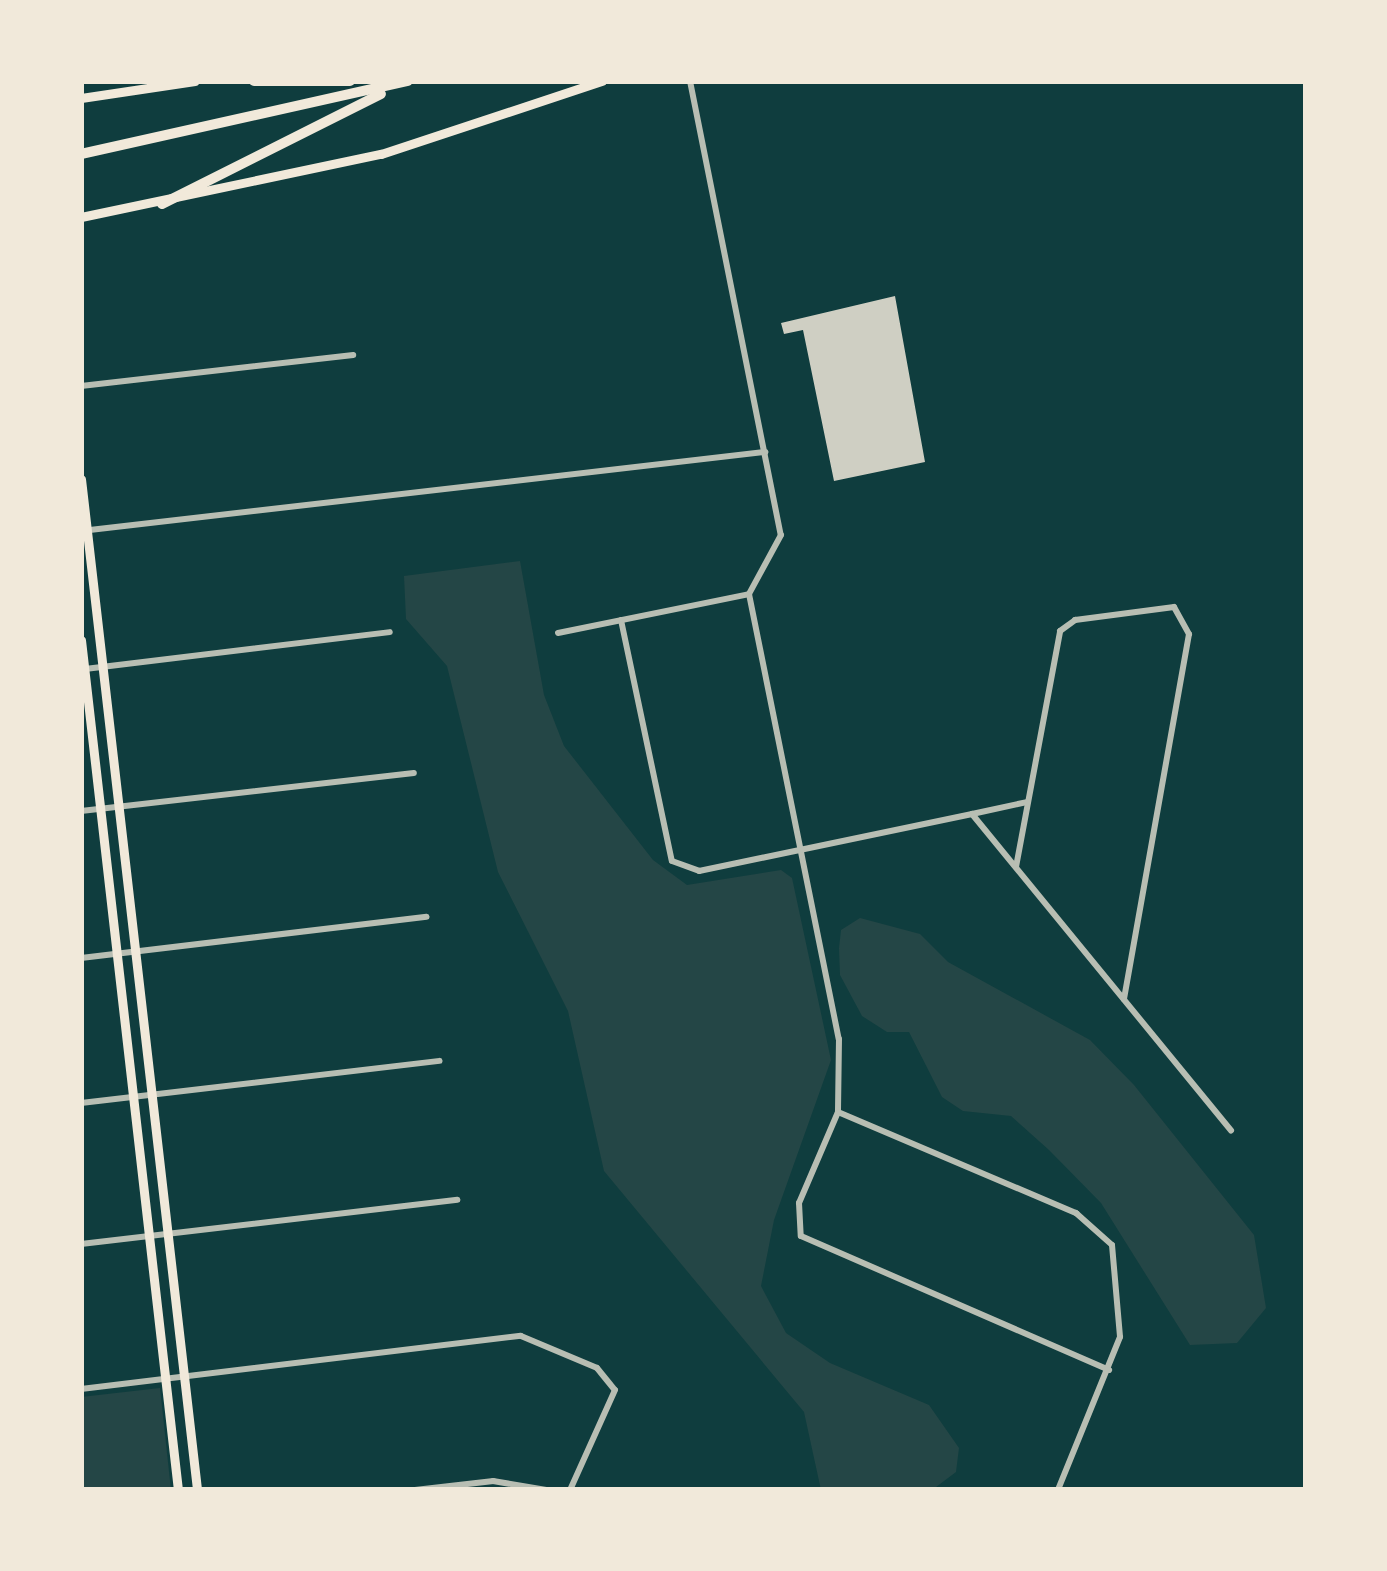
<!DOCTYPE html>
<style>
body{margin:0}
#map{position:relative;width:1387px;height:1571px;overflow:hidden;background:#0f3d3e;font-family:"Titillium Web",sans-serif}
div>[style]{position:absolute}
.green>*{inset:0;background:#244646}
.building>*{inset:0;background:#cfcfc3}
.minor>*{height:6px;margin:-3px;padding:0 3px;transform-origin:3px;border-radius:3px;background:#b8beb3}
.secondary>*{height:9px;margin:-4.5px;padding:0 4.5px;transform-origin:4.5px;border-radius:4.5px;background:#f1e9da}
.trunk>*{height:10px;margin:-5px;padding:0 5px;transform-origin:5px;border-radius:5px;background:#f1e9da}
span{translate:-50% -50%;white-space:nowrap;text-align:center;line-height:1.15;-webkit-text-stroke:9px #f1e9da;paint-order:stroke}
.frame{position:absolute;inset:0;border:84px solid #f1e9da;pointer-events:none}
</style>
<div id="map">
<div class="green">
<div style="clip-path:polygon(520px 561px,544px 695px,564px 746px,653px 860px,687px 885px,781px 870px,792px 878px,831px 1060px,774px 1220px,761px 1286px,786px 1333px,830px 1363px,929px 1405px,959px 1448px,956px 1472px,932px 1490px,821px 1490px,804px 1412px,604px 1171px,568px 1011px,498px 872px,447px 666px,406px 619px,404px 576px)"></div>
<div style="clip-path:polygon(860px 918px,920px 934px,948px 962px,1090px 1040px,1134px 1085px,1254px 1235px,1266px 1308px,1237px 1343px,1190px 1345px,1101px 1203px,1049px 1150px,1011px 1116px,963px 1111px,942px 1097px,909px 1032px,887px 1032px,862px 1016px,840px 975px,839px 948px,841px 930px)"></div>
<div style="clip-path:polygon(160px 1388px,171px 1490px,81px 1490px,81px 1397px)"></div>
</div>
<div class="building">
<div style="clip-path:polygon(895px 296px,925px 462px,834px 481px,803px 330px,784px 334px,781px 323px)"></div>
</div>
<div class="minor">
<div style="left:690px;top:81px;width:463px;rotate:78.7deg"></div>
<div style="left:781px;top:535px;width:67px;rotate:118.5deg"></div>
<div style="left:81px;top:386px;width:274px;rotate:-6.5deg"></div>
<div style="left:81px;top:531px;width:689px;rotate:-6.59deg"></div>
<div style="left:749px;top:594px;width:454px;rotate:78.6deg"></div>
<div style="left:839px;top:1039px;width:73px;rotate:90.8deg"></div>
<div style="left:838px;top:1112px;width:99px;rotate:113.2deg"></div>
<div style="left:799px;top:1203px;width:33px;rotate:87deg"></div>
<div style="left:801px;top:1236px;width:336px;rotate:23.5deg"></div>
<div style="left:621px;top:620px;width:246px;rotate:78.1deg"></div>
<div style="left:672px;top:861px;width:29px;rotate:20deg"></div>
<div style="left:699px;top:871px;width:279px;rotate:-11.8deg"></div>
<div style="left:972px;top:814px;width:409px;rotate:50.7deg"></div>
<div style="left:558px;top:633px;width:195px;rotate:-11.5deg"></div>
<div style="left:85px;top:669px;width:307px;rotate:-6.9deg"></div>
<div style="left:81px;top:811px;width:335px;rotate:-6.5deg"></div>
<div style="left:972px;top:814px;width:56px;rotate:-12.3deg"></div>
<div style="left:1016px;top:867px;width:240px;rotate:-79.4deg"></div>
<div style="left:1060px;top:631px;width:19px;rotate:-36deg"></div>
<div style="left:1075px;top:620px;width:100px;rotate:-7.5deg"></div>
<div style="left:1174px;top:607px;width:31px;rotate:61deg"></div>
<div style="left:1189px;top:634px;width:371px;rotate:100.1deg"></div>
<div style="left:81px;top:958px;width:348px;rotate:-6.8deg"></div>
<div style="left:81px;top:1103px;width:361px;rotate:-6.7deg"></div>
<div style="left:838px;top:1112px;width:259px;rotate:23deg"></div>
<div style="left:1076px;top:1213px;width:48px;rotate:41.6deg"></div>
<div style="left:1112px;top:1245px;width:92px;rotate:85deg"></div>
<div style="left:1120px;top:1337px;width:165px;rotate:112.1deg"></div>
<div style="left:81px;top:1244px;width:379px;rotate:-6.7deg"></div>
<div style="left:81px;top:1389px;width:443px;rotate:-6.9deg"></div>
<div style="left:521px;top:1336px;width:82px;rotate:22.8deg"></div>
<div style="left:597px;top:1368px;width:28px;rotate:51deg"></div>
<div style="left:615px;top:1390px;width:110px;rotate:114.2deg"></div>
<div style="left:415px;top:1490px;width:79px;rotate:-6.6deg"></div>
<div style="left:493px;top:1481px;width:54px;rotate:9.6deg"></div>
</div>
<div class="secondary">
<div style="left:81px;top:98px;width:115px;rotate:-8.5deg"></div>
<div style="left:81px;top:217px;width:307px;rotate:-11.9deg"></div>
<div style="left:381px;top:154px;width:233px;rotate:-18.3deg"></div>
<div style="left:81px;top:479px;width:1018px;rotate:83.45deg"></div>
<div style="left:81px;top:640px;width:856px;rotate:83.49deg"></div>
</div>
<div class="trunk">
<div style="left:254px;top:81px;width:96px"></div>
<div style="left:81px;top:154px;width:335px;rotate:-12.6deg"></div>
<div style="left:162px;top:204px;width:245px;rotate:-26.7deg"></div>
</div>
<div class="frame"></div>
</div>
